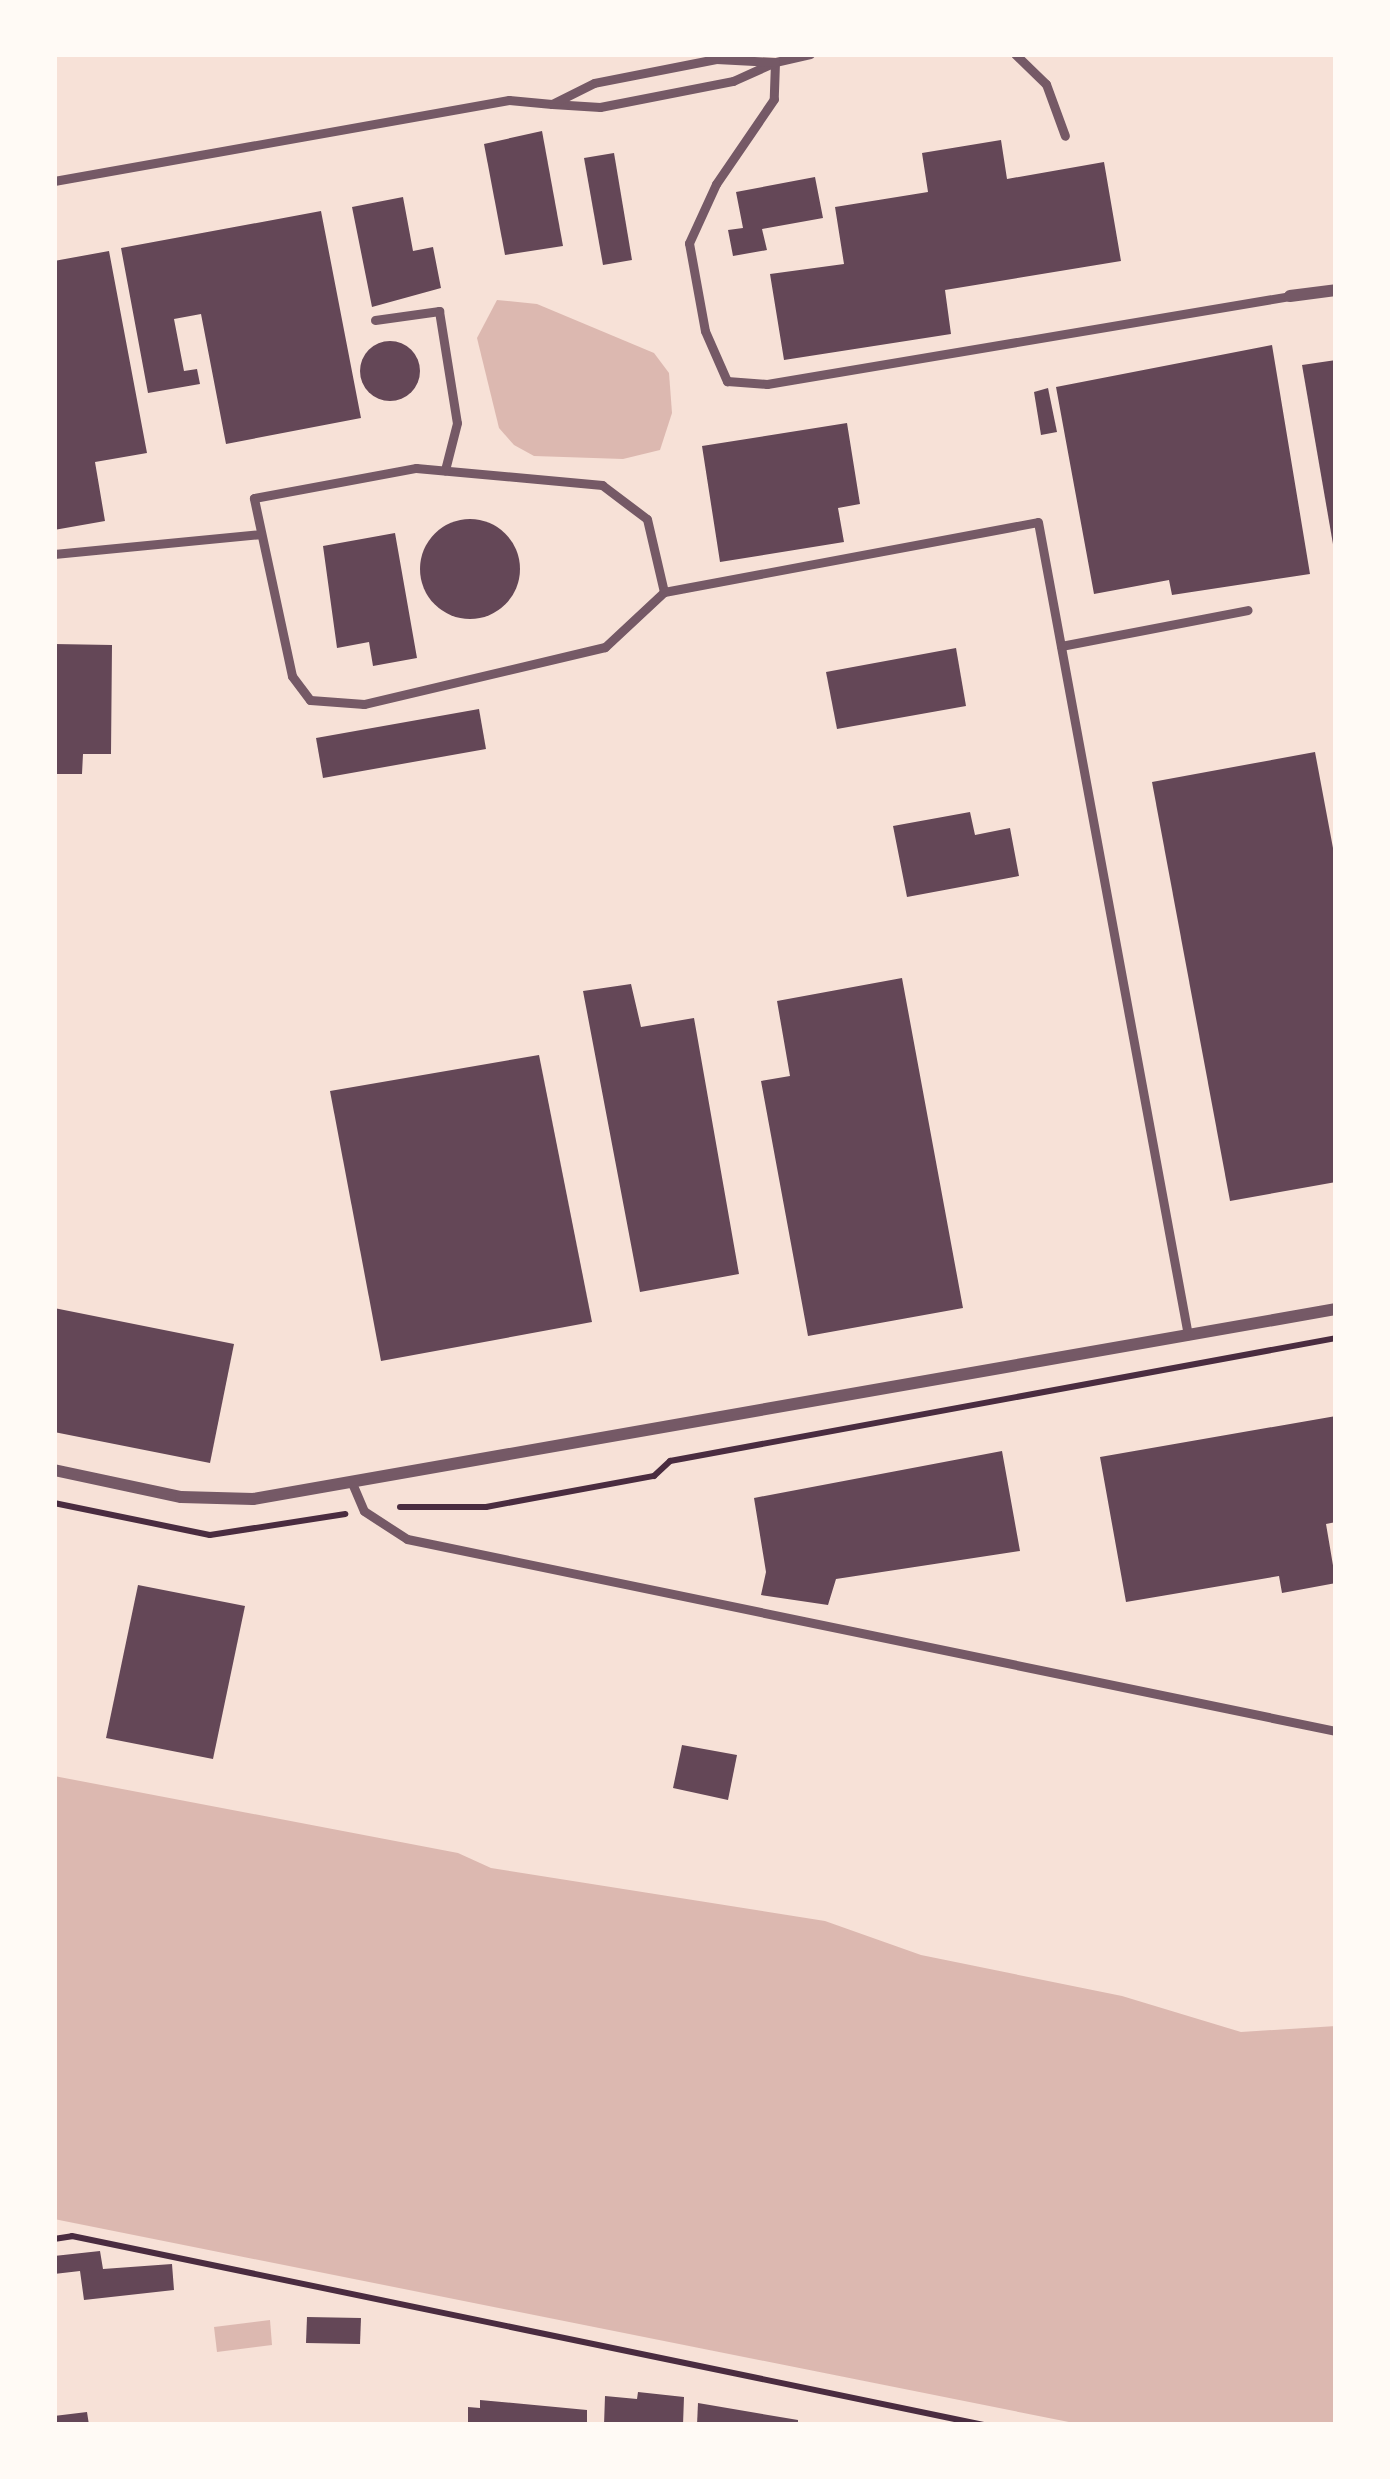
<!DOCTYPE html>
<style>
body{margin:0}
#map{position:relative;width:1390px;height:2479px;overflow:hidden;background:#f7e1d7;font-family:"Roboto Condensed",sans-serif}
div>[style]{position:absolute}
.water>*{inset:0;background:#dcb8b0}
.building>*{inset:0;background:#644757}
.round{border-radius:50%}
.path>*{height:6px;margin:-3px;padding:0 3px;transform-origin:3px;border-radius:3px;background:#4a2c40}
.service>*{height:9px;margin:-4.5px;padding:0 4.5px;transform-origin:4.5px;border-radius:4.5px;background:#755966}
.minor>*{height:12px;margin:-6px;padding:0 6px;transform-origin:6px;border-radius:6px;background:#755966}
span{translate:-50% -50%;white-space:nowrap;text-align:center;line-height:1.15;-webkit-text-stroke:10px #fffaf5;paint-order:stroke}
.frame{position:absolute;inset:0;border:57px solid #fffaf5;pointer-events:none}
</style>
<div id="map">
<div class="water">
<div style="clip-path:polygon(497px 300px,537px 304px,654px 353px,669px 373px,672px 413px,660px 450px,623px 459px,534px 456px,514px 445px,499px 428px,477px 338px)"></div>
<div style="clip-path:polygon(54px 1776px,458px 1853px,491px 1868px,825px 1921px,921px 1955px,1122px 1996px,1241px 2032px,1336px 2026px,1336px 2425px,1084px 2425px,54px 2219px)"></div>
<div style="clip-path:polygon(270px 2320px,272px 2345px,217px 2352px,214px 2327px)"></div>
</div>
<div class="building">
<div style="clip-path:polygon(542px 131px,563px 246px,505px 255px,484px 144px)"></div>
<div style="clip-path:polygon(1001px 140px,1007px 179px,1104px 162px,1121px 261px,945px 290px,951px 334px,784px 360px,770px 274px,844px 264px,835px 207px,928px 192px,922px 153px)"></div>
<div style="clip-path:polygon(614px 153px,632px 260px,603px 265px,584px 158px)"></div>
<div style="clip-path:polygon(815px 177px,823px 218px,762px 229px,767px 250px,733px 256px,728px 230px,743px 228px,736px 192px)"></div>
<div style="clip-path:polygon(403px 197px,413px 251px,433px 247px,441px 288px,372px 307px,352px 207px)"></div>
<div style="clip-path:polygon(321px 211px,361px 418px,226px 444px,201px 314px,174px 319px,184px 371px,197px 369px,200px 384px,148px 393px,121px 248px)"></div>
<div style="clip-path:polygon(109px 251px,147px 453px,95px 462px,105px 521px,54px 530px,54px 261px)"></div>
<div class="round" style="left:360px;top:341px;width:60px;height:60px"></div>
<div style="clip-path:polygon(1272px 345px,1310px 574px,1172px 595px,1169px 580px,1094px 594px,1056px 387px)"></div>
<div style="clip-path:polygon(1336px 360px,1336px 550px,1334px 550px,1302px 365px)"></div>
<div style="clip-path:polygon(1048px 388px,1057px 432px,1041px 435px,1034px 392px)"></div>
<div style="clip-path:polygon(847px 423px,860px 504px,838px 508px,844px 542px,720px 562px,702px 446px)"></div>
<div class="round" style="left:420px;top:519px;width:100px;height:100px"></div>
<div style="clip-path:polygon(395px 533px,417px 658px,373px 666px,369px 642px,337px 648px,323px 546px)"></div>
<div style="clip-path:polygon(54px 644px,112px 645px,111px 754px,83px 754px,82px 774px,54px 774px)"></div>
<div style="clip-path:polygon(956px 648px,966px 706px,837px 729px,826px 672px)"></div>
<div style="clip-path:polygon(479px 709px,486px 749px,323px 778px,316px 738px)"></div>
<div style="clip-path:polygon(1315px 752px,1336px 864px,1336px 1182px,1230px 1201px,1152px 782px)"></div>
<div style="clip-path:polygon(970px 812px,975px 835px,1010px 828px,1019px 876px,907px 897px,893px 826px)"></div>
<div style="clip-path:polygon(902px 978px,963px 1308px,808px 1336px,761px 1081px,790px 1076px,777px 1001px)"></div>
<div style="clip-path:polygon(631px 984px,641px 1027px,694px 1018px,739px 1274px,640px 1292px,583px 991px)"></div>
<div style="clip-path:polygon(539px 1055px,592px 1322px,381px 1361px,330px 1091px)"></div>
<div style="clip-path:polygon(54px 1308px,234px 1344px,210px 1463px,54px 1432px)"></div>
<div style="clip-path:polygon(1336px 1416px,1336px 1522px,1326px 1524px,1336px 1583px,1282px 1593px,1279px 1576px,1126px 1602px,1100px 1457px)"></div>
<div style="clip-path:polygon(1002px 1451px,1020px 1551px,836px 1579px,828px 1605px,761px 1595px,766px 1572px,754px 1498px)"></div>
<div style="clip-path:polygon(138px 1585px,245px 1606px,213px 1759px,106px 1738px)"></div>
<div style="clip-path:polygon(682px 1745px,737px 1755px,728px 1800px,673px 1788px)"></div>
<div style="clip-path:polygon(100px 2251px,103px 2269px,172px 2264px,174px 2290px,84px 2300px,80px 2271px,54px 2274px,54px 2256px)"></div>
<div style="clip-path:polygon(307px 2317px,361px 2318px,360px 2344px,306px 2343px)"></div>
<div style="clip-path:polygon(638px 2392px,684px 2397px,683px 2425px,604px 2425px,605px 2396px,637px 2399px)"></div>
<div style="clip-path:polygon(480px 2400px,587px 2410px,587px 2425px,468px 2425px,468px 2407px,480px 2408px)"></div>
<div style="clip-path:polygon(698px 2403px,798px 2420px,798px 2425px,697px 2425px)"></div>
<div style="clip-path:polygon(87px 2412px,89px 2425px,54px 2425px,54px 2416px)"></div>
</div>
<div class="path">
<div style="left:54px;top:1503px;width:159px;rotate:11.6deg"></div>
<div style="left:210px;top:1535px;width:137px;rotate:-8.8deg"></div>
<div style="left:400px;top:1507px;width:86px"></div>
<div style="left:486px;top:1507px;width:171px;rotate:-10.5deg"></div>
<div style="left:654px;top:1476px;width:22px;rotate:-43deg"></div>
<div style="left:670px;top:1461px;width:677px;rotate:-10.46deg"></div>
<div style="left:54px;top:2239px;width:18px;rotate:-9deg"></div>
<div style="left:72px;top:2236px;width:931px;rotate:11.71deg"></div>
</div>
<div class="service">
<div style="left:810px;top:54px;width:36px;rotate:167deg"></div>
<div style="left:775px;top:62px;width:37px;rotate:92deg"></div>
<div style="left:774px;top:99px;width:103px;rotate:124.3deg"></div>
<div style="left:716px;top:184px;width:65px;rotate:114.6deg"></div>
<div style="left:689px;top:243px;width:89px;rotate:79.7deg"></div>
<div style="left:705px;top:331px;width:55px;rotate:66.3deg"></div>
<div style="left:727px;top:381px;width:40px;rotate:4.3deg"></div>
<div style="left:767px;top:384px;width:530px;rotate:-9.55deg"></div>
<div style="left:1015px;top:54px;width:43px;rotate:44.1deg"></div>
<div style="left:1046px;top:84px;width:55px;rotate:69.9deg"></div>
<div style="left:54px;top:181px;width:462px;rotate:-10.1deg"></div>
<div style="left:509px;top:100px;width:43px;rotate:5.3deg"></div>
<div style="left:552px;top:104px;width:48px;rotate:3.6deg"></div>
<div style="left:600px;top:107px;width:136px;rotate:-11.1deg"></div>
<div style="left:733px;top:81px;width:46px;rotate:-24.3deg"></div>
<div style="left:775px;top:62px;width:59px;rotate:-177.1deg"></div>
<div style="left:716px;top:59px;width:124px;rotate:168.9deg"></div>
<div style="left:594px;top:83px;width:47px;rotate:153.4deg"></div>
<div style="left:375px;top:320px;width:65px;rotate:-8deg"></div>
<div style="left:439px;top:311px;width:113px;rotate:80.9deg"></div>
<div style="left:457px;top:423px;width:49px;rotate:104.3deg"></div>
<div style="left:416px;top:468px;width:187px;rotate:5.2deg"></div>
<div style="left:602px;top:485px;width:56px;rotate:37.1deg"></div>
<div style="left:647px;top:519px;width:75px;rotate:76.9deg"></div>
<div style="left:664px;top:592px;width:81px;rotate:137deg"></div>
<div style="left:605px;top:647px;width:248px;rotate:166.7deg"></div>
<div style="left:364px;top:704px;width:54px;rotate:-175.8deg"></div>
<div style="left:310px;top:700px;width:30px;rotate:-127deg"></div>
<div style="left:292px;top:676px;width:182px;rotate:-102.1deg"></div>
<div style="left:254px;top:498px;width:165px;rotate:-10.5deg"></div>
<div style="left:54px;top:554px;width:207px;rotate:-5.5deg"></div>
<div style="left:664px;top:592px;width:380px;rotate:-10.6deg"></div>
<div style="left:1038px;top:522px;width:827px;rotate:79.55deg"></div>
<div style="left:1061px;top:646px;width:190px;rotate:-10.9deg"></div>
<div style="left:352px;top:1483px;width:30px;rotate:67deg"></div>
<div style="left:364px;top:1511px;width:51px;rotate:33.1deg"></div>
<div style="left:407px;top:1539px;width:949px;rotate:11.68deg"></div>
</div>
<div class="minor">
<div style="left:1290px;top:296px;width:46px;rotate:-7.4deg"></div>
<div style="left:54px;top:1470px;width:130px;rotate:12deg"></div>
<div style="left:181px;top:1497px;width:72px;rotate:1.6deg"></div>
<div style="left:253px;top:1499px;width:1100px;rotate:-9.95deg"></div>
</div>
<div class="frame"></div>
</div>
